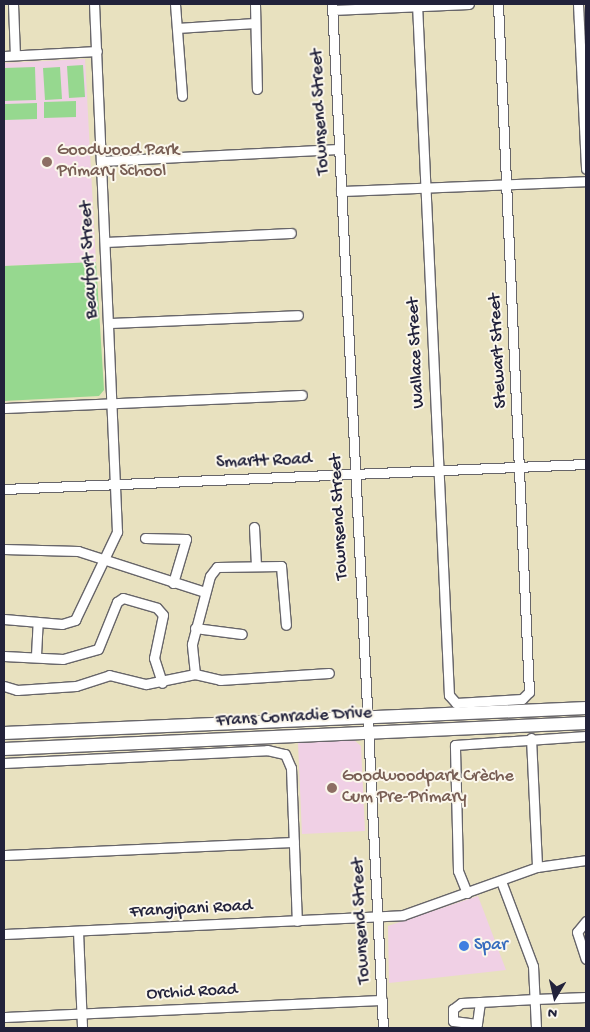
<!DOCTYPE html>
<meta charset="utf-8">
<style>
body{margin:0}
#map{position:relative;width:590px;height:1032px;overflow:hidden;background:#e8e1bf;font-family:"Gochi Hand",sans-serif}
div>[style]{position:absolute}
.built>*{inset:0;background:#f0d0e5}
.green>*{inset:0;background:#96d88f}
.roads{filter:drop-shadow(1px 0 #676569) drop-shadow(-1px 0 #676569) drop-shadow(0 1px #676569) drop-shadow(0 -1px #676569)}
.minor>*{height:9px;margin:-4.5px;padding:0 4.5px;transform-origin:4.5px;border-radius:4.5px;background:#fff}
.secondary>*{height:12px;margin:-6px;padding:0 6px;transform-origin:6px;border-radius:6px;background:#fff}
.dots>*{width:14px;height:14px;translate:-50% -50%;box-sizing:border-box;border:2px solid #fbf7ec;border-radius:50%}
span{translate:-50% -50%;white-space:nowrap;text-align:center;line-height:1.15;-webkit-text-stroke:4px #fbf7ec;paint-order:stroke}
.street-label{font-size:18px;color:#22223b}
.education-label{font-size:18px;color:#785e54}
.left{translate:0 -50%;text-align:left}
.shop-label{font-size:18px;color:#366cbe}
.frame{position:absolute;inset:0;border:5px solid #22223b;pointer-events:none}
.north{position:absolute;left:530px;top:972px;width:50px;height:50px;-webkit-text-stroke:4px #fbf7ec;paint-order:stroke;rotate:189deg;font-size:14px;font-weight:700;line-height:20px;text-align:center;color:#22223b}
.north::after{content:'';display:block;margin:auto;width:18px;height:22px;background:#22223b;clip-path:polygon(50% 0,100% 100%,50% 72%,0 100%)}
</style>
<div id="map">
<div class="built">
<div style="clip-path:polygon(85px 59px,96px 262px,4px 266px,4px 63px)"></div>
<div style="clip-path:polygon(354px 740px,361px 746px,365px 831px,302px 834px,298px 743px)"></div>
<div style="clip-path:polygon(478px 896px,506px 970px,389px 983px,388px 926px)"></div>
</div>
<div class="green">
<div style="clip-path:polygon(83px 65px,85px 97px,69px 98px,67px 66px)"></div>
<div style="clip-path:polygon(35px 67px,36px 100px,4px 101px,4px 68px)"></div>
<div style="clip-path:polygon(60px 67px,62px 99px,45px 100px,43px 68px)"></div>
<div style="clip-path:polygon(76px 101px,76px 117px,44px 118px,44px 102px)"></div>
<div style="clip-path:polygon(37px 103px,37px 119px,5px 120px,5px 104px)"></div>
<div style="clip-path:polygon(96px 262px,104px 390px,99px 396px,4px 401px,4px 266px)"></div>
</div>
<div class="roads">
<div class="minor">
<div style="left:13px;top:4px;width:51px;rotate:87.8deg"></div>
<div style="left:175px;top:4px;width:92px;rotate:85.6deg"></div>
<div style="left:255px;top:4px;width:85px;rotate:88.7deg"></div>
<div style="left:332px;top:4px;width:1025px;rotate:87.15deg"></div>
<div style="left:417px;top:4px;width:692px;rotate:87.35deg"></div>
<div style="left:449px;top:695px;width:11px;rotate:49deg"></div>
<div style="left:456px;top:703px;width:66px;rotate:-3.5deg"></div>
<div style="left:522px;top:699px;width:10px;rotate:-45deg"></div>
<div style="left:529px;top:692px;width:689px;rotate:-92.58deg"></div>
<div style="left:578px;top:4px;width:165px;rotate:87.2deg"></div>
<div style="left:332px;top:10px;width:137px;rotate:-2.5deg"></div>
<div style="left:177px;top:28px;width:78px;rotate:-3.7deg"></div>
<div style="left:4px;top:56px;width:93px;rotate:-3.1deg"></div>
<div style="left:101px;top:161px;width:238px;rotate:-2.9deg"></div>
<div style="left:341px;top:191px;width:245px;rotate:-2.3deg"></div>
<div style="left:105px;top:242px;width:186px;rotate:-2.8deg"></div>
<div style="left:109px;top:323px;width:189px;rotate:-2.4deg"></div>
<div style="left:4px;top:408px;width:298px;rotate:-2.5deg"></div>
<div style="left:4px;top:489px;width:583px;rotate:-2.46deg"></div>
<div style="left:254px;top:527px;width:37px;rotate:87deg"></div>
<div style="left:145px;top:538px;width:41px;rotate:1.4deg"></div>
<div style="left:186px;top:539px;width:46px;rotate:106.5deg"></div>
<div style="left:4px;top:549px;width:74px;rotate:1.5deg"></div>
<div style="left:78px;top:551px;width:133px;rotate:17.9deg"></div>
<div style="left:4px;top:619px;width:58px;rotate:4.9deg"></div>
<div style="left:62px;top:624px;width:14px;rotate:-17deg"></div>
<div style="left:75px;top:620px;width:98px;rotate:-64.5deg"></div>
<div style="left:117px;top:532px;width:529px;rotate:-92.49deg"></div>
<div style="left:195px;top:628px;width:47px;rotate:7.3deg"></div>
<div style="left:36px;top:655px;width:33px;rotate:-87deg"></div>
<div style="left:4px;top:656px;width:59px;rotate:2.9deg"></div>
<div style="left:63px;top:659px;width:36px;rotate:-16deg"></div>
<div style="left:98px;top:649px;width:51px;rotate:-68deg"></div>
<div style="left:117px;top:602px;width:7px;rotate:-34deg"></div>
<div style="left:123px;top:598px;width:35px;rotate:16deg"></div>
<div style="left:157px;top:608px;width:9px;rotate:49deg"></div>
<div style="left:163px;top:615px;width:44px;rotate:101.8deg"></div>
<div style="left:154px;top:658px;width:26px;rotate:72deg"></div>
<div style="left:195px;top:674px;width:30px;rotate:-96deg"></div>
<div style="left:192px;top:644px;width:70px;rotate:-75.2deg"></div>
<div style="left:210px;top:576px;width:11px;rotate:-52deg"></div>
<div style="left:217px;top:567px;width:64px;rotate:-0.9deg"></div>
<div style="left:281px;top:566px;width:59px;rotate:85.2deg"></div>
<div style="left:4px;top:686px;width:14px;rotate:17deg"></div>
<div style="left:17px;top:690px;width:59px;rotate:-3.9deg"></div>
<div style="left:76px;top:686px;width:35px;rotate:-18deg"></div>
<div style="left:109px;top:675px;width:38px;rotate:14deg"></div>
<div style="left:146px;top:684px;width:50px;rotate:-11.5deg"></div>
<div style="left:195px;top:674px;width:26px;rotate:13deg"></div>
<div style="left:220px;top:680px;width:109px;rotate:-3.7deg"></div>
<div style="left:531px;top:738px;width:129px;rotate:87.3deg"></div>
<div style="left:4px;top:763px;width:263px;rotate:-2.8deg"></div>
<div style="left:267px;top:750px;width:18px;rotate:13deg"></div>
<div style="left:285px;top:754px;width:15px;rotate:67deg"></div>
<div style="left:291px;top:768px;width:153px;rotate:87.8deg"></div>
<div style="left:4px;top:855px;width:290px;rotate:-2.6deg"></div>
<div style="left:501px;top:881px;width:91px;rotate:69.4deg"></div>
<div style="left:533px;top:966px;width:62px;rotate:87.2deg"></div>
<div style="left:467px;top:893px;width:24px;rotate:-112deg"></div>
<div style="left:458px;top:871px;width:126px;rotate:-91.4deg"></div>
<div style="left:455px;top:745px;width:131px;rotate:-3.9deg"></div>
<div style="left:586px;top:921px;width:14px;rotate:129deg"></div>
<div style="left:577px;top:932px;width:28px;rotate:72deg"></div>
<div style="left:78px;top:931px;width:97px;rotate:87.6deg"></div>
<div style="left:4px;top:934px;width:399px;rotate:-2.7deg"></div>
<div style="left:403px;top:915px;width:142px;rotate:-19.7deg"></div>
<div style="left:537px;top:867px;width:49px;rotate:-8.1deg"></div>
<div style="left:480px;top:1002px;width:22px;rotate:98deg"></div>
<div style="left:477px;top:1024px;width:24px;rotate:-173deg"></div>
<div style="left:453px;top:1021px;width:12px;rotate:-90deg"></div>
<div style="left:453px;top:1009px;width:10px;rotate:-37deg"></div>
<div style="left:461px;top:1003px;width:19px;rotate:-3deg"></div>
<div style="left:480px;top:1002px;width:55px;rotate:-3.1deg"></div>
<div style="left:535px;top:999px;width:51px;rotate:-2.2deg"></div>
<div style="left:4px;top:1017px;width:378px;rotate:-2.6deg"></div>
</div>
<div class="secondary">
<div style="left:4px;top:733px;width:583px;rotate:-2.46deg"></div>
<div style="left:4px;top:749px;width:583px;rotate:-2.56deg"></div>
</div>
</div>
<div class="dots">
<div style="left:47px;top:162px;background:#8d6e63"></div>
<div style="left:332px;top:788px;background:#8d6e63"></div>
<div style="left:464px;top:946px;background:#3f7fe0"></div>
</div>
<div class="street-label">
<span style="left:321px;top:112px;rotate:-93deg">Townsend Street</span>
<span style="left:90px;top:260px;rotate:-93deg">Beaufort Street</span>
<span style="left:499px;top:351px;rotate:-93deg">Stewart Street</span>
<span style="left:417px;top:353px;rotate:-93deg">Wallace Street</span>
<span style="left:264px;top:462px;rotate:-2deg">Smartt Road</span>
<span style="left:340px;top:517px;rotate:-93deg">Townsend Street</span>
<span style="left:294px;top:718px;rotate:-3deg">Frans Conradie Drive</span>
<span style="left:191px;top:910px;rotate:-3deg">Frangipani Road</span>
<span style="left:362px;top:921px;rotate:-93deg">Townsend Street</span>
<span style="left:192px;top:993px;rotate:-3deg">Orchid Road</span>
</div>
<div class="education-label">
<span class="left" style="left:57px;top:162px">Goodwood Park<br>Primary School</span>
<span class="left" style="left:342px;top:788px">Goodwoodpark Crèche<br>Cum Pre-Primary</span>
</div>
<div class="shop-label">
<span class="left" style="left:474px;top:946px">Spar</span>
</div>
<div class="frame"></div>
<div class="north">N</div>
</div>
